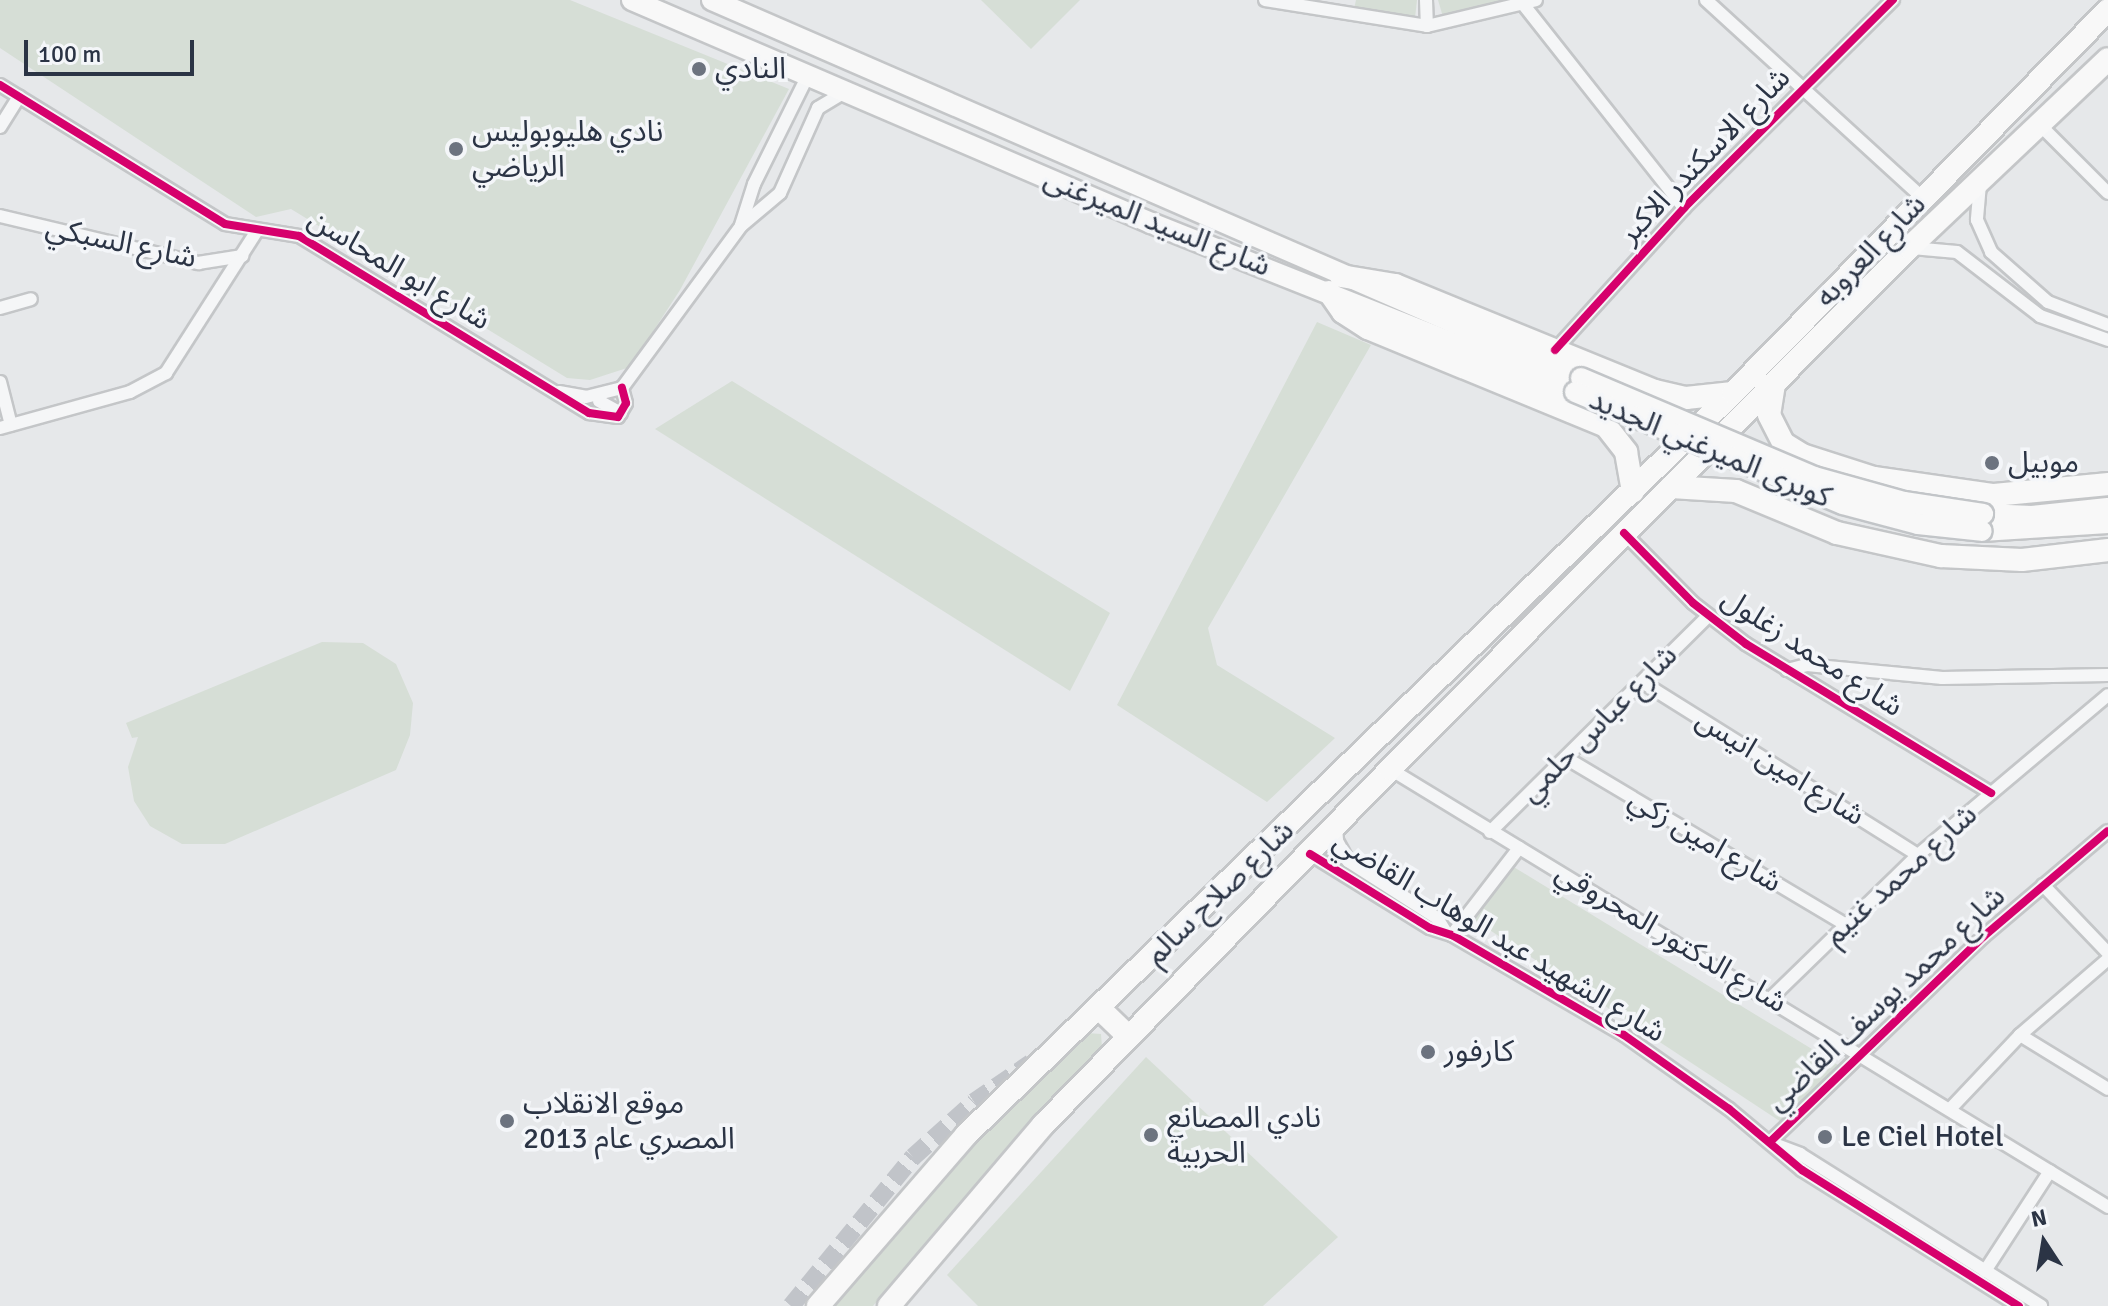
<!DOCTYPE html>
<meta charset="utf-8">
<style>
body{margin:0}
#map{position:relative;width:2108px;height:1306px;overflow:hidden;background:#e6e8ea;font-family:Signika,"Noto Sans Arabic",sans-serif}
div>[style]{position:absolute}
.green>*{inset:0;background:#d6ded6}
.secondary-tunnel>*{height:18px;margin-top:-9px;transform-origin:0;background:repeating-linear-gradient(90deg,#c1c4c9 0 18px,transparent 0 27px)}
.roads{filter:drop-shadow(2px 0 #c4c6c8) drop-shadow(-2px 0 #c4c6c8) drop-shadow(0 2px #c4c6c8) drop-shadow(0 -2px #c4c6c8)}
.minor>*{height:12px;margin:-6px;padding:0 6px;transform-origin:6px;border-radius:6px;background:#f5f6f7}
.primary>*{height:20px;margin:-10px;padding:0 10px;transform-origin:10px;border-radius:10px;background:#f8f8f8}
.trunk>*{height:22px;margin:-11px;padding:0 11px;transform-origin:11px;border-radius:11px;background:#f8f8f8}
.bridges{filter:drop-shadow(2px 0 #c2c5c8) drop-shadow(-2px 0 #c2c5c8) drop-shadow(0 2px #c2c5c8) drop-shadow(0 -2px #c2c5c8)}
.primary-bridge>*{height:20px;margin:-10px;padding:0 10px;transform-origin:10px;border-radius:10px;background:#f8f8f8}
.cycleway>*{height:8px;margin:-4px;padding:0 4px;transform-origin:4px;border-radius:4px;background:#d6006c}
.dots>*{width:22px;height:22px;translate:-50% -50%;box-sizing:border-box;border:4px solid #f4f6f9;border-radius:50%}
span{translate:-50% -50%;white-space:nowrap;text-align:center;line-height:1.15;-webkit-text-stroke:7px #f4f6f9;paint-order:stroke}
.poi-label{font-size:30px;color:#2b3445}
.left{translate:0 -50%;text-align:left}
.street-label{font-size:30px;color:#2b3445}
.north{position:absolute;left:2004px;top:1202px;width:80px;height:80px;-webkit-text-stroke:6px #f4f6f9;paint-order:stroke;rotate:348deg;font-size:22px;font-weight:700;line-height:32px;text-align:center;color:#2b3445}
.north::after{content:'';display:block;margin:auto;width:28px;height:36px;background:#2b3445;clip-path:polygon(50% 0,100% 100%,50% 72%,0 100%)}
.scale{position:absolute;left:24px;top:40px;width:170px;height:36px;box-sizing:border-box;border:4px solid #2b3445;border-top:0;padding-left:10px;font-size:24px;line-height:28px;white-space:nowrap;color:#2b3445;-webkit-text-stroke:6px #f4f6f9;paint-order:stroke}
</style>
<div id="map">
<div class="green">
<div style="clip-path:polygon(0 0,570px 0,789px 89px,680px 290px,630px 367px,590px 380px,567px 378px,291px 209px,256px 217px,0 48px)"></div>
<div style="clip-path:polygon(981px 0,1080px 0,1031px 49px)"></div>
<div style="clip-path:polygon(1356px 0,1417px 0,1415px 18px,1354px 9px)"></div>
<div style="clip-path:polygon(1438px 0,1514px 0,1443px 17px)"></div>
<div style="clip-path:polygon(1317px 322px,1371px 345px,1208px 628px,1217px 665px,1335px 738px,1267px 802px,1117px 705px)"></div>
<div style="clip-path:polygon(732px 381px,1110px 613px,1070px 691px,655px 429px)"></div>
<div style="clip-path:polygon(322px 642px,363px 643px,396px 664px,413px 703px,410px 735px,396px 770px,225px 844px,182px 844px,150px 826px,134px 801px,128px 767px,138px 737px,132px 738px,126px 723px)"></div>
<div style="clip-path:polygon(1512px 866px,1838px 1065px,1781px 1122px,1473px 919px)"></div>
<div style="clip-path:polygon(1087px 1033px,1101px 1034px,1102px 1048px,997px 1159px,873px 1306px,834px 1306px,973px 1138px)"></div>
<div style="clip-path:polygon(1146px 1057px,1338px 1237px,1263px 1306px,978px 1306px,947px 1275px)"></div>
</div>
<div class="secondary-tunnel">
<div style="left:791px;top:1306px;width:193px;rotate:-50.7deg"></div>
<div style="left:913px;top:1157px;width:82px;rotate:-42deg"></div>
<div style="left:974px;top:1102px;width:69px;rotate:-34.4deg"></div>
</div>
<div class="roads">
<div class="minor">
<div style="left:1265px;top:0;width:164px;rotate:9.1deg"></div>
<div style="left:1427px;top:26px;width:112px;rotate:-13.4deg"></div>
<div style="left:1426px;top:0;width:26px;rotate:88deg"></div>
<div style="left:1706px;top:0;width:294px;rotate:42.4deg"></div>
<div style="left:1523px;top:4px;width:260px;rotate:51.7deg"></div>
<div style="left:0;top:85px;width:264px;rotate:31.7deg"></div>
<div style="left:225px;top:224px;width:75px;rotate:9.2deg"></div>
<div style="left:299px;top:236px;width:340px;rotate:31.4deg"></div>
<div style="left:589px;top:413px;width:29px;rotate:8deg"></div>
<div style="left:618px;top:417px;width:16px;rotate:-60deg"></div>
<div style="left:626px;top:403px;width:16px;rotate:-105deg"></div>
<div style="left:2040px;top:125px;width:96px;rotate:45deg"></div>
<div style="left:0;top:127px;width:36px;rotate:-58deg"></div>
<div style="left:1980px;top:184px;width:36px;rotate:95deg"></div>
<div style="left:1977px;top:220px;width:35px;rotate:66deg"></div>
<div style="left:1991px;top:252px;width:76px;rotate:41.3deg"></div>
<div style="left:2048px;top:302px;width:64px;rotate:21deg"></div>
<div style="left:0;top:216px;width:204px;rotate:13.4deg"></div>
<div style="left:198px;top:263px;width:45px;rotate:-9deg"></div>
<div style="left:741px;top:225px;width:43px;rotate:-72.4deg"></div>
<div style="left:754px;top:184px;width:122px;rotate:-63.6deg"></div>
<div style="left:1912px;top:248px;width:45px;rotate:5.1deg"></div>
<div style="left:1957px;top:252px;width:105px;rotate:37.6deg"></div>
<div style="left:2040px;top:316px;width:72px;rotate:19.4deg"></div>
<div style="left:0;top:308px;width:32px;rotate:-16deg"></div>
<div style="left:1555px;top:350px;width:192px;rotate:-47.7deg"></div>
<div style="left:1684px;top:208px;width:295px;rotate:-44.9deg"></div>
<div style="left:0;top:382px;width:44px;rotate:75.7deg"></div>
<div style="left:622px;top:388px;width:201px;rotate:-53.7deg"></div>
<div style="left:741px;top:226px;width:51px;rotate:-40.2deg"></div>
<div style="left:780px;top:193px;width:93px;rotate:-65.9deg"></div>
<div style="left:818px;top:108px;width:29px;rotate:-31deg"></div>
<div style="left:559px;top:392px;width:27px;rotate:10deg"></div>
<div style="left:586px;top:397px;width:37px;rotate:-14deg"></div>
<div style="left:599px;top:401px;width:25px;rotate:29deg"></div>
<div style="left:0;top:428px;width:135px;rotate:-15.5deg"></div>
<div style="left:130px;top:392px;width:41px;rotate:-27.8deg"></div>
<div style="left:166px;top:373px;width:167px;rotate:-57.4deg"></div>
<div style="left:1624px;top:533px;width:98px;rotate:45.4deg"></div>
<div style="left:1693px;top:603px;width:67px;rotate:37.7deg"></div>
<div style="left:1746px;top:644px;width:287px;rotate:31.3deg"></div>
<div style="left:1787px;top:670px;width:21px;rotate:-14deg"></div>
<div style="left:1807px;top:665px;width:136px;rotate:5.5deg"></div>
<div style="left:1942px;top:678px;width:166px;rotate:-1deg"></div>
<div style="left:1642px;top:682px;width:326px;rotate:32.1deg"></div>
<div style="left:1566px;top:758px;width:324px;rotate:30.8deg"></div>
<div style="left:1390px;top:769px;width:841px;rotate:31.38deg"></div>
<div style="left:1336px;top:826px;width:15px;rotate:86deg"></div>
<div style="left:1337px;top:841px;width:23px;rotate:61deg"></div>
<div style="left:1348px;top:861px;width:106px;rotate:32.6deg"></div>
<div style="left:1437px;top:918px;width:15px;rotate:58deg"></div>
<div style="left:1490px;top:832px;width:307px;rotate:-44.7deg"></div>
<div style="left:1310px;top:854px;width:141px;rotate:31.7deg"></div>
<div style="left:1430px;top:928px;width:23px;rotate:18deg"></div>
<div style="left:1452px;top:935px;width:199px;rotate:30.2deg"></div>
<div style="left:1624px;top:1035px;width:128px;rotate:35.2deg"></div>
<div style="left:1729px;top:1109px;width:95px;rotate:39.9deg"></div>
<div style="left:1802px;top:1170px;width:256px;rotate:32.1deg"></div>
<div style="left:2043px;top:885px;width:94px;rotate:46.3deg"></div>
<div style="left:1452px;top:935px;width:110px;rotate:-52.4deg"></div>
<div style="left:1771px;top:998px;width:205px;rotate:-44.2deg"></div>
<div style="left:1918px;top:855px;width:248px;rotate:-40.1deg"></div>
<div style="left:2020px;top:1035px;width:103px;rotate:31.5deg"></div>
<div style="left:1952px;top:1107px;width:99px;rotate:-46.6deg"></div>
<div style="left:2020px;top:1035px;width:116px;rotate:-40.8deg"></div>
<div style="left:1771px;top:1141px;width:296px;rotate:-43.9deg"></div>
<div style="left:1984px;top:936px;width:162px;rotate:-40.3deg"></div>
<div style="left:1777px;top:1145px;width:25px;rotate:21deg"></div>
<div style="left:1800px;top:1154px;width:285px;rotate:32.2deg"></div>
<div style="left:1985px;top:1271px;width:119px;rotate:-57deg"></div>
</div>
<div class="primary">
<div style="left:632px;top:0;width:565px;rotate:23.25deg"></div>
<div style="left:1151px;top:223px;width:456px;rotate:21.7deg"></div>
<div style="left:712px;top:0;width:948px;rotate:23.51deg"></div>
<div style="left:1983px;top:514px;width:49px;rotate:2.3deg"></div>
<div style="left:2032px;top:516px;width:76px;rotate:-6deg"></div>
<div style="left:1982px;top:531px;width:126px;rotate:-3.6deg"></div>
</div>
<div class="trunk">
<div style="left:1341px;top:276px;width:55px;rotate:9.5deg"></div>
<div style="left:1395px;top:285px;width:281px;rotate:22.2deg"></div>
<div style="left:1655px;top:391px;width:32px;rotate:13deg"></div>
<div style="left:1686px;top:398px;width:47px;rotate:-6.1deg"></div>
<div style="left:1329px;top:292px;width:24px;rotate:55deg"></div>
<div style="left:1343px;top:312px;width:30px;rotate:33deg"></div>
<div style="left:1368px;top:328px;width:257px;rotate:22.4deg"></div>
<div style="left:1606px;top:426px;width:33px;rotate:52deg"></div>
<div style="left:1626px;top:452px;width:40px;rotate:80deg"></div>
<div style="left:1774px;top:384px;width:31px;rotate:99deg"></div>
<div style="left:1769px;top:415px;width:31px;rotate:63deg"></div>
<div style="left:1783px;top:443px;width:22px;rotate:32deg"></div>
<div style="left:1802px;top:455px;width:76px;rotate:17.7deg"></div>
<div style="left:1874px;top:478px;width:121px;rotate:8.1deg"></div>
<div style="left:1994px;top:495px;width:115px;rotate:-5.5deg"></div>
<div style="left:1671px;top:487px;width:65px;rotate:3.5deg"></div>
<div style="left:1736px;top:491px;width:109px;rotate:22.6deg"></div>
<div style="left:1837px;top:533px;width:107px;rotate:12.5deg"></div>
<div style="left:1941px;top:556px;width:81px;rotate:2.8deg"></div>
<div style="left:2022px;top:560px;width:87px;rotate:-6.6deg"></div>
<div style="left:1100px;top:1009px;width:40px;rotate:44deg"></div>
<div style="left:818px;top:1306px;width:226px;rotate:-49.1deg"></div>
<div style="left:966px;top:1135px;width:1067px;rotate:-44.05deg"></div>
<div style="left:1733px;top:393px;width:536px;rotate:-45.6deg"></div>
<div style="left:889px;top:1306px;width:238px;rotate:-49.6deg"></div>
<div style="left:1043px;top:1125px;width:497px;rotate:-45.7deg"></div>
<div style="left:1390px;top:769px;width:735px;rotate:-45.11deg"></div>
<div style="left:1909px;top:248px;width:274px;rotate:-43.5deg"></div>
</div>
</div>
<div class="bridges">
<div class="primary-bridge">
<div style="left:1581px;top:378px;width:253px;rotate:23deg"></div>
<div style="left:1814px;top:477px;width:93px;rotate:15.5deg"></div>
<div style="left:1904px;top:502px;width:80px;rotate:8.6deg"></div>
<div style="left:1575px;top:392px;width:290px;rotate:22.7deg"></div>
<div style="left:1843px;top:504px;width:78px;rotate:14.9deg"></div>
<div style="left:1918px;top:524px;width:64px;rotate:6.2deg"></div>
</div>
</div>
<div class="cycleway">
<div style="left:0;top:85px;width:264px;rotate:31.7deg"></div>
<div style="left:225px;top:224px;width:75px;rotate:9.2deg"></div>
<div style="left:299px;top:236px;width:340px;rotate:31.4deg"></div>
<div style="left:589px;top:413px;width:29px;rotate:8deg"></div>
<div style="left:618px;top:417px;width:16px;rotate:-60deg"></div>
<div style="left:626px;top:403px;width:16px;rotate:-105deg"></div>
<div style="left:1555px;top:350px;width:192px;rotate:-47.7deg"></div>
<div style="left:1684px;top:208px;width:295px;rotate:-44.9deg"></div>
<div style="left:1624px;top:533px;width:98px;rotate:45.4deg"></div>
<div style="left:1693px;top:603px;width:67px;rotate:37.7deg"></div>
<div style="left:1746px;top:644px;width:287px;rotate:31.3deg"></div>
<div style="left:1310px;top:854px;width:141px;rotate:31.7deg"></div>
<div style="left:1430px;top:928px;width:23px;rotate:18deg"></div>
<div style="left:1452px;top:935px;width:199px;rotate:30.2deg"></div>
<div style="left:1624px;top:1035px;width:128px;rotate:35.2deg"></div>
<div style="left:1729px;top:1109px;width:95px;rotate:39.9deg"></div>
<div style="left:1802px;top:1170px;width:256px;rotate:32.1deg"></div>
<div style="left:1771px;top:1141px;width:296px;rotate:-43.9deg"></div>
<div style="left:1984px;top:936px;width:162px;rotate:-40.3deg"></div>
</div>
<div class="dots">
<div style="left:699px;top:69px;background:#6c737f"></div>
<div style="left:456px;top:149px;background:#6c737f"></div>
<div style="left:1992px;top:463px;background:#6c737f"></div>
<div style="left:1428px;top:1052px;background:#6c737f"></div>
<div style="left:507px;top:1121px;background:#6c737f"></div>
<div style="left:1151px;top:1135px;background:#6c737f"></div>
<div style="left:1825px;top:1137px;background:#6c737f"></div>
</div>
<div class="poi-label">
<span class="left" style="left:715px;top:69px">النادي</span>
<span class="left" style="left:472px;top:149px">نادي هليوبوليس<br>الرياضي</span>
<span class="left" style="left:2008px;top:463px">موبيل</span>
<span class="left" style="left:1444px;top:1052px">كارفور</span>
<span class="left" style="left:523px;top:1121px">موقع الانقلاب<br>المصري عام 2013</span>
<span class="left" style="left:1167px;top:1135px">نادي المصانع<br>الحربية</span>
<span class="left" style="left:1841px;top:1137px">Le Ciel Hotel</span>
</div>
<div class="street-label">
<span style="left:1705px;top:156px;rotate:-46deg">شارع الاسكندر الاكبر</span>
<span style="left:1157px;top:223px;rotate:22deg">شارع السيد الميرغنى</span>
<span style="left:121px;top:243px;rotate:12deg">شارع السبكي</span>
<span style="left:1871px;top:251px;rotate:-46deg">شارع العروبه</span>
<span style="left:399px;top:270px;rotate:31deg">شارع ابو المحاسن</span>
<span style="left:1710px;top:449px;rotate:23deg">كوبرى الميرغني الجديد</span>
<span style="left:1812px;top:653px;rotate:33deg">شارع محمد زغلول</span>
<span style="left:1599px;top:724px;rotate:-45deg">شارع عباس حلمي</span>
<span style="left:1780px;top:768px;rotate:32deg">شارع امين انيس</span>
<span style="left:1705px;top:841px;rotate:31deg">شارع امين زكي</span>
<span style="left:1901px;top:875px;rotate:-42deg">شارع محمد غنيم</span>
<span style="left:1220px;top:893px;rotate:-44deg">شارع صلاح سالم</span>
<span style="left:1499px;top:937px;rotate:31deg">شارع الشهيد عبد الوهاب القاضي</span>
<span style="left:1671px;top:938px;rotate:31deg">شارع الدكتور المحروقي</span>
<span style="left:1886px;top:999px;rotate:-43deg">شارع محمد يوسف القاضي</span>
</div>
<div class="north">N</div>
<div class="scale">100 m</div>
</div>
